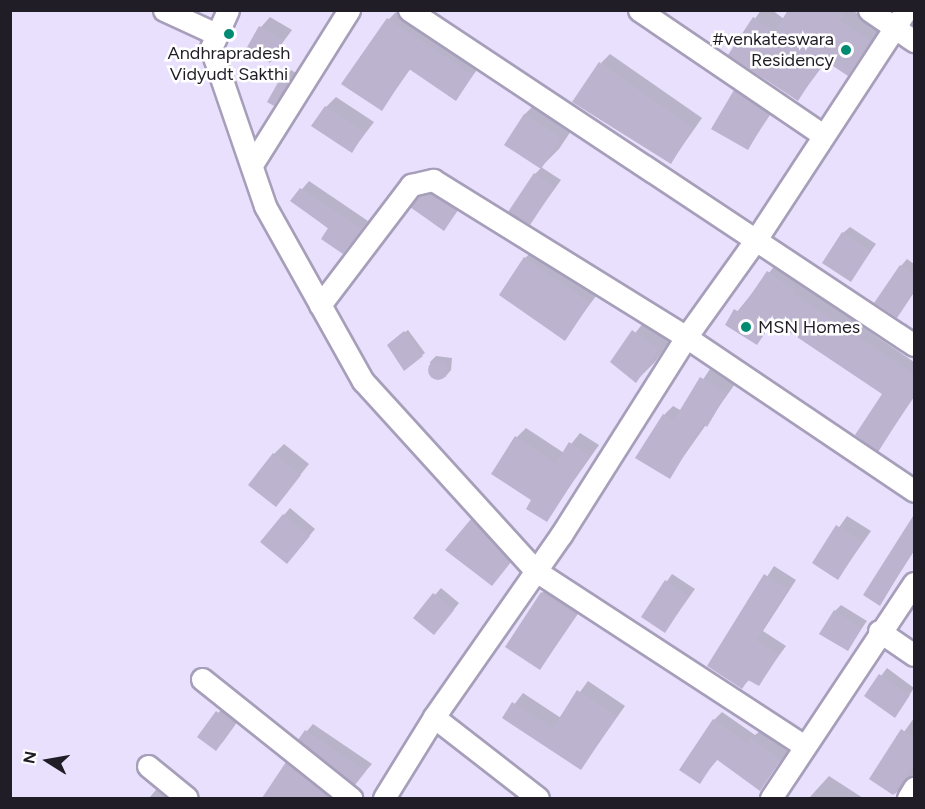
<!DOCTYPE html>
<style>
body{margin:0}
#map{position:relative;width:925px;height:809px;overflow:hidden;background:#e8e0fd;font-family:Figtree,sans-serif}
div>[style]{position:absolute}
.shadow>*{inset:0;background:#0003}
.building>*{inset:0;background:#bcb3cf}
.round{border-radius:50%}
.roads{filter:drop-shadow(2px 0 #a79fba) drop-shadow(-2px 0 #a79fba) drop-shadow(0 2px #a79fba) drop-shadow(0 -2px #a79fba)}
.minor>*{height:21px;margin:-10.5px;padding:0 10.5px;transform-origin:10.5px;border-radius:10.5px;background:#fff}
.dots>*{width:16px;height:16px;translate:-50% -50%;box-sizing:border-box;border:3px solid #fff;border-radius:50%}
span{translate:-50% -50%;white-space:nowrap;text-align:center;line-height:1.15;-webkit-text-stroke:5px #fff;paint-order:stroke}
.poi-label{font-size:18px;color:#201d27}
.right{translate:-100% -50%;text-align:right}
.left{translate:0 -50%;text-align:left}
.frame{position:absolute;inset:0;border:12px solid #201d27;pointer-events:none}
.north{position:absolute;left:18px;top:731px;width:60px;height:60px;-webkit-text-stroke:4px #fff;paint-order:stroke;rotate:281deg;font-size:16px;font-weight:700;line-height:24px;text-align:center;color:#201d27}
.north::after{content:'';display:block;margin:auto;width:21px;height:27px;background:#201d27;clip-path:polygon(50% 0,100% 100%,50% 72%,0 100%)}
</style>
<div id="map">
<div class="shadow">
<div style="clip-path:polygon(761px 10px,772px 10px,784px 19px,790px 10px,852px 10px,881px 29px,847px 74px,827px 60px,798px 99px,730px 55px)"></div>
<div style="clip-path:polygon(396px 12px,479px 67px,456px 99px,411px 68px,382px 109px,389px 19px)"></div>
<div style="clip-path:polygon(270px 17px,292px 30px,269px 61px,261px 27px)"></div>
<div style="clip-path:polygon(610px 54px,702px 118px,671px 162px,601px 63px)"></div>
<div style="clip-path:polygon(291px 70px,296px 73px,283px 94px,273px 104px,269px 101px)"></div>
<div style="clip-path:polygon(745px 81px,778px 103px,748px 148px,735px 91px)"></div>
<div style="clip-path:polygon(543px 96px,579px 119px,559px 149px,541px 167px,561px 180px,530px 223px,535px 174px,541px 168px,506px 144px,525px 114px)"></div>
<div style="clip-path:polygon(336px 97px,374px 122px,352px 151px,326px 107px)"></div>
<div style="clip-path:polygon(309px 181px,368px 221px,350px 245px,292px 201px)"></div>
<div style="clip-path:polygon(438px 188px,463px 203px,444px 229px,419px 197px)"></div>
<div style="clip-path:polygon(850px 227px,876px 244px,850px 280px,843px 233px)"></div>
<div style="clip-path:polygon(535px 249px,599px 292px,564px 339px,525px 258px)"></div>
<div style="clip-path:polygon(907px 259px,914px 264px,914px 292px,896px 316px,901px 266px)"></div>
<div style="clip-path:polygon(777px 263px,802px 281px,800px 284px,914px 362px,914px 397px,878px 450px,884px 393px,775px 320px,757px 343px,727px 324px)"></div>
<div style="clip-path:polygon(652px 312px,677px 330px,655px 362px,636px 381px,612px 362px)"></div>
<div style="clip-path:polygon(408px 330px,425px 353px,422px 355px,391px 342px)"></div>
<div style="clip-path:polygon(436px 356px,452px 358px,451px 370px,445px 377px,433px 376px,430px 362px)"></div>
<div style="clip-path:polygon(710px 369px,735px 384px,669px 477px,637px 457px,665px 414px,673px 406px,682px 411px)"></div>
<div style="clip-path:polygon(526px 428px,564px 453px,580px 433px,599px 445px,546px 520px,534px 500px,517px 437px)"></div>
<div style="clip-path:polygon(284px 444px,309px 464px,276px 505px,274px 454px)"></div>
<div style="clip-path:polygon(290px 508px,315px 529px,293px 555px,284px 515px)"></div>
<div style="clip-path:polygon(477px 515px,515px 557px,497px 579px,448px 550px)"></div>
<div style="clip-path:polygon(847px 516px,871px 531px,838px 578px,814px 563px)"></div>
<div style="clip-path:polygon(914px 516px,914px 551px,880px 604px)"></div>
<div style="clip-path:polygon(774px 566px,796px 580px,763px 631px,786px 646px,758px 684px,750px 679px,742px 687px,710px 665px)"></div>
<div style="clip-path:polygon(672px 574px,695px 589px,665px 631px,643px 616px)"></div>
<div style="clip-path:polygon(552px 583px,584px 605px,540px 669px,542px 593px)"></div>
<div style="clip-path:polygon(441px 588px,459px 603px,440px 627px,415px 618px)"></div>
<div style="clip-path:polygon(841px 605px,867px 621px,847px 649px,835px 611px)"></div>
<div style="clip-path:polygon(887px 668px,914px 688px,895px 716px,866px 696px)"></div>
<div style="clip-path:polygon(588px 681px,625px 706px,581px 768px,504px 718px,523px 693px,561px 718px)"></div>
<div style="clip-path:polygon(224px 706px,240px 718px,222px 743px,199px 737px)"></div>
<div style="clip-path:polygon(722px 712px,755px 735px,760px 731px,788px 751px,759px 789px,718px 759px,699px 782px,714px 720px)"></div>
<div style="clip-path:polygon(914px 718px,914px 774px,895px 794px,871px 778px)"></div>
<div style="clip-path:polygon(313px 724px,372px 764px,355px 783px,300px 739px)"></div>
<div style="clip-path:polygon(294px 756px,339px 798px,264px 798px)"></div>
<div style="clip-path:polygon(829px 776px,863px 798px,809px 798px)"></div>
<div style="clip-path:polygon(162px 783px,177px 798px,149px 798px)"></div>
</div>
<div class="building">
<div style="clip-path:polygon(788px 10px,836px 10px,844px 15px,840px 21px,871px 41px,848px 76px,824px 60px,798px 101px,728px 55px,753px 17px,775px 31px)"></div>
<div style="clip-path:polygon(387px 18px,473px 75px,456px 101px,409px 69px,382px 111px,341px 84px)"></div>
<div style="clip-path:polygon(259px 26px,283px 40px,270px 63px,246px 49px)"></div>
<div style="clip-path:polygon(599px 62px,693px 128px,671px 164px,572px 102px)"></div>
<div style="clip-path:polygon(280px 79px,288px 84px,274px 106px,267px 102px)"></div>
<div style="clip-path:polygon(734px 90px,769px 114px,748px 150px,711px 129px)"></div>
<div style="clip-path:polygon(325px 106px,365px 132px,352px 153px,311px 126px)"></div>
<div style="clip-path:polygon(524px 114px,561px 138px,541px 169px,504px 145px)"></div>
<div style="clip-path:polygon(534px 173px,555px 187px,530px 225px,508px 212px)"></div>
<div style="clip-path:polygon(300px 188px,362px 229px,343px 254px,321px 239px,328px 228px,290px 201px)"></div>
<div style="clip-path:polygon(431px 194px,458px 210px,444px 231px,410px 207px,418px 196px)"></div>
<div style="clip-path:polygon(842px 232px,871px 251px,851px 282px,822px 263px)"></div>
<div style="clip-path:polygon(524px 257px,590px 303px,565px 341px,499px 295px)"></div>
<div style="clip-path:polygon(900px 265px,915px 274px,915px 291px,897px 318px,874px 303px)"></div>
<div style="clip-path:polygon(767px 271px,795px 290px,792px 293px,915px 375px,915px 394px,878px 452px,855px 435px,882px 394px,773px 321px,757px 345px,725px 325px,734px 309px,739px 312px)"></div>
<div style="clip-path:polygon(632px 330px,659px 349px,636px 383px,610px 362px)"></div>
<div style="clip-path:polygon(404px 331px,423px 356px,404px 371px,387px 345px)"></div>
<div class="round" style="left:428px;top:360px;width:20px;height:20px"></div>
<div style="clip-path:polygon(700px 377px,727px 393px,707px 427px,703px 424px,670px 479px,635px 458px,663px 414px,674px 420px)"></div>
<div style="clip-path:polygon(515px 436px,556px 463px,569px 442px,590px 455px,547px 522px,526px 509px,531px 500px,491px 474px)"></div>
<div style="clip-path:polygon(273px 453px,301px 475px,276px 507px,248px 485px)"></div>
<div style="clip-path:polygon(915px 513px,915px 547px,880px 606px,863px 595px)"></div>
<div style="clip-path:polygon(283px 514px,310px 536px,287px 564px,260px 542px)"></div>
<div style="clip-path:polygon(471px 519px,511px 562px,492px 586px,445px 550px)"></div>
<div style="clip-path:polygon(836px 525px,862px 542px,838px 580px,812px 563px)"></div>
<div style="clip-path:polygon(764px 574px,788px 589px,756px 640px,779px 655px,759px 686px,748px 680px,742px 689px,707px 666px)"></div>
<div style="clip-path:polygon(665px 580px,689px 596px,665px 633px,641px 617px)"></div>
<div style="clip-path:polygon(541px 592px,576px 615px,540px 670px,505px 647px)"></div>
<div style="clip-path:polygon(433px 593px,454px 610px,434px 635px,413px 618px)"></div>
<div style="clip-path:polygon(834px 610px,862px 628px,848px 651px,819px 634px)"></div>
<div style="clip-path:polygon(879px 674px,910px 695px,895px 718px,864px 696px)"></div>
<div style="clip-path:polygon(577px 690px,617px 716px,581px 770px,502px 718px,512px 702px,553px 728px)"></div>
<div style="clip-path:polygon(216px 711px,235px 725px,216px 751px,197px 737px)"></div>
<div style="clip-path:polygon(713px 719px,747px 743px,751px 738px,781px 760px,760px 791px,716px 759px,700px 784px,679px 770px)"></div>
<div style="clip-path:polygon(901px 729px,915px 738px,915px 763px,893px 795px,869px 779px)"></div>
<div style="clip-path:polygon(305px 730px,366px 771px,355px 785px,298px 740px)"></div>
<div style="clip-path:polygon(286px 762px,331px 798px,262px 798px)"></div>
</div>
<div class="roads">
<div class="minor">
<div style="left:164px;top:10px;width:55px;rotate:24.7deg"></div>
<div style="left:228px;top:10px;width:42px;rotate:114.1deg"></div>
<div style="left:211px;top:48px;width:167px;rotate:71.1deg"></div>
<div style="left:265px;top:206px;width:201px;rotate:60.8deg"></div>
<div style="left:363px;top:381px;width:257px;rotate:47.7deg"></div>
<div style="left:536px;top:571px;width:320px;rotate:33.1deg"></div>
<div style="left:409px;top:10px;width:606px;rotate:33.56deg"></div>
<div style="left:639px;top:10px;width:222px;rotate:34.2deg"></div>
<div style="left:869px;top:10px;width:55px;rotate:34.6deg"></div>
<div style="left:253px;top:163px;width:181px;rotate:-57.9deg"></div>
<div style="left:320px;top:305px;width:151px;rotate:-52.8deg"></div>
<div style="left:411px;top:185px;width:23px;rotate:-13deg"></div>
<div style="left:433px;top:180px;width:298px;rotate:31.8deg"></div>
<div style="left:686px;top:337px;width:275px;rotate:34deg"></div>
<div style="left:879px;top:631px;width:42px;rotate:34.4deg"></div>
<div style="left:202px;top:679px;width:191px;rotate:38.6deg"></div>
<div style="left:148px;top:766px;width:50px;rotate:39.4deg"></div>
<div style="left:384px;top:798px;width:95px;rotate:-58.3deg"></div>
<div style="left:538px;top:798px;width:132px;rotate:-142.1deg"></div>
<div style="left:434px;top:717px;width:222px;rotate:-55.1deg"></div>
<div style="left:561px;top:535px;width:234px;rotate:-57.7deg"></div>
<div style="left:686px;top:337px;width:122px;rotate:-54.4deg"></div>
<div style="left:757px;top:238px;width:272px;rotate:-56.8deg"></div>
<div style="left:771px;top:798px;width:258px;rotate:-56.4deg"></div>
<div style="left:908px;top:798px;width:12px;rotate:-59deg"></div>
</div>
</div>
<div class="dots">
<div style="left:229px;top:34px;background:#008b72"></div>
<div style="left:846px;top:50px;background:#008b72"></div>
<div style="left:746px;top:327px;background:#008b72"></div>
</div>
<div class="poi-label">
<span class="right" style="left:834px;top:50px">#venkateswara<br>Residency</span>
<span style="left:229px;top:64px">Andhrapradesh<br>Vidyudt Sakthi</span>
<span class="left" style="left:758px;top:327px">MSN Homes</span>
</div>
<div class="frame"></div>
<div class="north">N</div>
</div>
